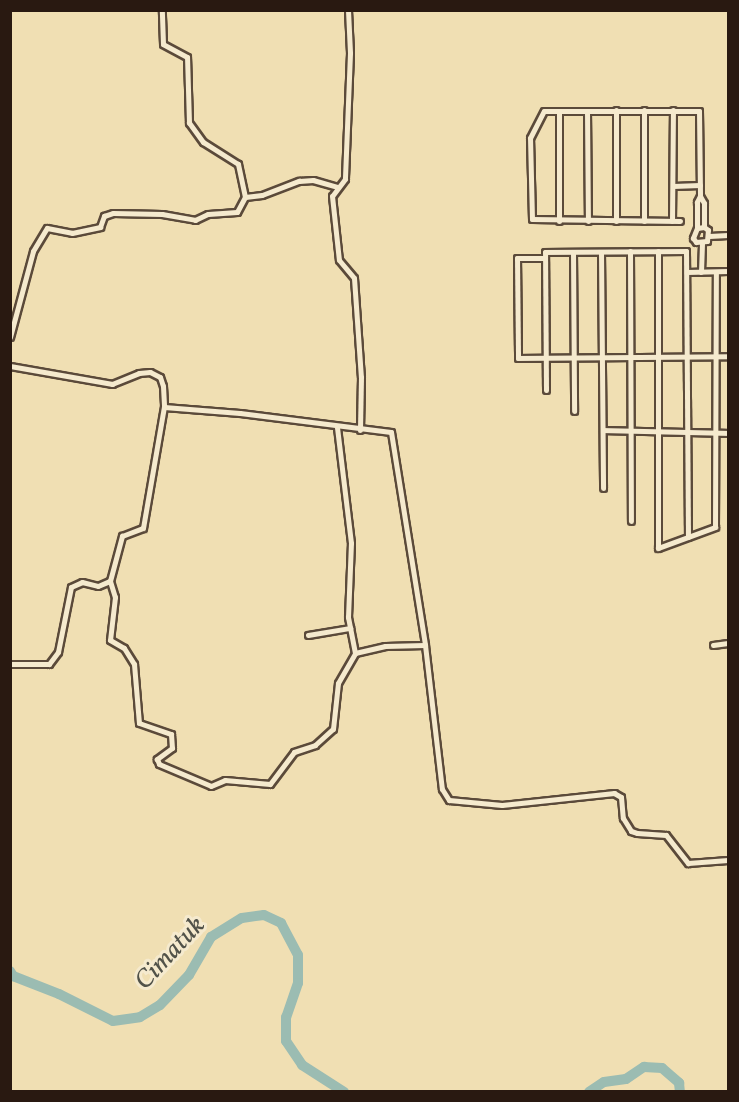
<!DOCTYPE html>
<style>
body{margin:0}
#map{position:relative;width:739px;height:1102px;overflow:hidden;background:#f0dfb3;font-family:Vollkorn,serif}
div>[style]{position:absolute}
.river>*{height:10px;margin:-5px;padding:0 5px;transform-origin:5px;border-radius:5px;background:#9bbcb2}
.roads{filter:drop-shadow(2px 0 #5b4a3a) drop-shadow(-2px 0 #5b4a3a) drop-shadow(0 2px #5b4a3a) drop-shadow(0 -2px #5b4a3a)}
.street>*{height:5px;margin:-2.5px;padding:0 2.5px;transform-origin:2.5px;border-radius:2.5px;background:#f5eace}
span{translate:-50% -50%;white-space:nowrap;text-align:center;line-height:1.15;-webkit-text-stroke:6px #f5eace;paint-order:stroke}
.water-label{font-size:26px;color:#515249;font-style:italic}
.frame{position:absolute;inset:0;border:12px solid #291911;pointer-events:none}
</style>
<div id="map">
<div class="river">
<div style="left:10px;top:971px;width:6px;rotate:59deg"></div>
<div style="left:13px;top:976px;width:49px;rotate:21.4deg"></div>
<div style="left:59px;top:994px;width:60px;rotate:26.6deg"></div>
<div style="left:113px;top:1021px;width:27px;rotate:-8deg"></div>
<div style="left:140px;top:1017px;width:23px;rotate:-31deg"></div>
<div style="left:160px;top:1005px;width:42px;rotate:-46deg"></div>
<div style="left:189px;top:975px;width:44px;rotate:-59.9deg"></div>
<div style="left:211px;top:937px;width:36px;rotate:-32deg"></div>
<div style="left:242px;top:918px;width:22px;rotate:-8deg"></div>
<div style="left:264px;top:915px;width:19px;rotate:25deg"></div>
<div style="left:281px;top:923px;width:36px;rotate:62deg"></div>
<div style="left:298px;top:955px;width:28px;rotate:90deg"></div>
<div style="left:298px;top:983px;width:36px;rotate:109deg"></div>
<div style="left:286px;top:1017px;width:24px;rotate:90deg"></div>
<div style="left:286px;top:1041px;width:29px;rotate:56deg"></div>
<div style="left:302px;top:1065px;width:50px;rotate:32.7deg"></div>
<div style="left:589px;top:1092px;width:18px;rotate:-34deg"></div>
<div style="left:604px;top:1082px;width:22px;rotate:-8deg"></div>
<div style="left:626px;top:1079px;width:22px;rotate:-34deg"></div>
<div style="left:644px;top:1067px;width:18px;rotate:3deg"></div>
<div style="left:662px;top:1068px;width:23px;rotate:41deg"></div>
<div style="left:679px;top:1083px;width:9px;rotate:84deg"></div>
</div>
<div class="roads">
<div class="street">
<div style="left:348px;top:10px;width:43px;rotate:87.3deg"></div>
<div style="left:350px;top:53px;width:126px;rotate:92.3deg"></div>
<div style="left:345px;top:179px;width:21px;rotate:127deg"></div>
<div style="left:332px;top:196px;width:64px;rotate:83.8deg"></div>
<div style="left:339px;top:260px;width:23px;rotate:50deg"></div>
<div style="left:354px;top:278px;width:99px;rotate:86deg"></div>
<div style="left:361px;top:377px;width:53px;rotate:91.1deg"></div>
<div style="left:616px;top:110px;width:111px;rotate:90deg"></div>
<div style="left:644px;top:110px;width:111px;rotate:90deg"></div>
<div style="left:559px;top:111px;width:110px;rotate:90deg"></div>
<div style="left:587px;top:111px;width:110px;rotate:89.5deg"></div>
<div style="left:673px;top:186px;width:27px;rotate:-2deg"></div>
<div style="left:700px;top:196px;width:8px;rotate:60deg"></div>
<div style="left:704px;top:203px;width:24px;rotate:90deg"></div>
<div style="left:245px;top:197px;width:17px;rotate:-7deg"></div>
<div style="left:262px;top:195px;width:40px;rotate:-21deg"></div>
<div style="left:299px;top:181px;width:14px;rotate:-4deg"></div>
<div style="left:313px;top:180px;width:25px;rotate:16deg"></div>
<div style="left:672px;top:221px;width:111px;rotate:-89.5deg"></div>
<div style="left:680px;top:221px;width:148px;rotate:-179.2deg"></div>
<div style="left:532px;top:219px;width:81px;rotate:-91.4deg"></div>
<div style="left:530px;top:138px;width:30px;rotate:-63deg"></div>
<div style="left:544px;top:111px;width:155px"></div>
<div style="left:699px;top:111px;width:85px;rotate:89.3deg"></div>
<div style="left:700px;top:196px;width:7px;rotate:117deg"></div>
<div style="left:697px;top:202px;width:26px;rotate:90deg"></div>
<div style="left:697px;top:228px;width:11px;rotate:112deg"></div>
<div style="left:693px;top:238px;width:5px;rotate:53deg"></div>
<div style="left:696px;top:242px;width:11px;rotate:-5deg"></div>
<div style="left:707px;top:241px;width:11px;rotate:-85deg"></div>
<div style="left:708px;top:230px;width:5px;rotate:-143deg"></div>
<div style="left:704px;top:227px;width:7px;rotate:172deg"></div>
<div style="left:709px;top:236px;width:19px;rotate:-3deg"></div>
<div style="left:630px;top:251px;width:270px;rotate:89.8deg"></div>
<div style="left:658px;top:251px;width:297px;rotate:90deg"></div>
<div style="left:658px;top:548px;width:61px;rotate:-20.2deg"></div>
<div style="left:715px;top:527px;width:255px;rotate:-89.8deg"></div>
<div style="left:573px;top:252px;width:159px;rotate:89.6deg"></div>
<div style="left:601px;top:252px;width:236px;rotate:89.5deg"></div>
<div style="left:545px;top:258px;width:28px;rotate:180deg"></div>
<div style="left:517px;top:258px;width:100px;rotate:89.4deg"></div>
<div style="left:518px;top:358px;width:210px;rotate:-0.5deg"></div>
<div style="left:687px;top:272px;width:41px;rotate:-1.4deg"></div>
<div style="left:701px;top:272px;width:29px;rotate:-88deg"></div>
<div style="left:10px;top:337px;width:89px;rotate:-75deg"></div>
<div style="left:33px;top:251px;width:27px;rotate:-59deg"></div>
<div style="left:47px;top:228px;width:25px;rotate:11deg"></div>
<div style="left:72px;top:233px;width:29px;rotate:-12deg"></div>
<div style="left:100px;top:227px;width:12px;rotate:-70deg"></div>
<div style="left:104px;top:216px;width:9px;rotate:-18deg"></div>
<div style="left:113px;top:213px;width:49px;rotate:1.2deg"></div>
<div style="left:162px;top:214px;width:34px;rotate:10deg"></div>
<div style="left:195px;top:220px;width:14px;rotate:-25deg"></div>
<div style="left:208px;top:214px;width:29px;rotate:-4deg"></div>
<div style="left:237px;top:212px;width:17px;rotate:-62deg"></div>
<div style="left:245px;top:197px;width:34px;rotate:-102deg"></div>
<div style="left:238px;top:164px;width:41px;rotate:-147.8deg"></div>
<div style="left:203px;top:142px;width:24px;rotate:-126deg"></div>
<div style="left:189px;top:123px;width:66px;rotate:-91.7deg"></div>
<div style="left:187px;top:57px;width:27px;rotate:-152deg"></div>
<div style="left:163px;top:44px;width:34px;rotate:-92deg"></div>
<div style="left:10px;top:366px;width:104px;rotate:10deg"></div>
<div style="left:112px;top:384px;width:29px;rotate:-22deg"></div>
<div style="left:139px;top:373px;width:11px;rotate:-5deg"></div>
<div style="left:150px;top:372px;width:11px;rotate:27deg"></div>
<div style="left:160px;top:377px;width:9px;rotate:72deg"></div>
<div style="left:163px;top:386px;width:21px;rotate:87deg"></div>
<div style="left:164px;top:407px;width:76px;rotate:4.5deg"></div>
<div style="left:240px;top:413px;width:152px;rotate:7.2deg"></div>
<div style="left:391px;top:432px;width:216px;rotate:80.9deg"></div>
<div style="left:425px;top:645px;width:145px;rotate:83.3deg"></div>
<div style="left:442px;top:789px;width:13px;rotate:58deg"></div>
<div style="left:449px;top:800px;width:53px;rotate:5.4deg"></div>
<div style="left:502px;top:805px;width:113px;rotate:-6.1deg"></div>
<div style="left:614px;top:793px;width:8px;rotate:30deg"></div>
<div style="left:621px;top:797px;width:21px;rotate:85deg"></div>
<div style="left:623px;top:818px;width:15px;rotate:58deg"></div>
<div style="left:631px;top:831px;width:6px;rotate:18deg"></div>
<div style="left:637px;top:833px;width:29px;rotate:4deg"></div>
<div style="left:666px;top:835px;width:36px;rotate:52deg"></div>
<div style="left:688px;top:863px;width:40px;rotate:-4.3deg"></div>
<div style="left:546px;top:390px;width:138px;rotate:-90.4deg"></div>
<div style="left:545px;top:252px;width:141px;rotate:-0.4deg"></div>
<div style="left:686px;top:251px;width:286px;rotate:89.6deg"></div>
<div style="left:603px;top:430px;width:125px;rotate:1.4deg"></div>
<div style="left:110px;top:581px;width:17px;rotate:73deg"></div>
<div style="left:115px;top:597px;width:43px;rotate:96.6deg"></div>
<div style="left:110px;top:640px;width:16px;rotate:30deg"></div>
<div style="left:124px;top:648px;width:19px;rotate:58deg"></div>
<div style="left:134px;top:664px;width:59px;rotate:85.2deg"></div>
<div style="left:139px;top:723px;width:34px;rotate:19deg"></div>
<div style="left:171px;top:734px;width:14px;rotate:86deg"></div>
<div style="left:172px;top:748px;width:19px;rotate:144deg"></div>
<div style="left:157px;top:759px;width:5px;rotate:68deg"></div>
<div style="left:159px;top:764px;width:56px;rotate:22.9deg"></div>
<div style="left:211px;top:786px;width:15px;rotate:-23deg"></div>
<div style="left:225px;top:780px;width:45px;rotate:5.1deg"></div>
<div style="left:270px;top:784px;width:40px;rotate:-53deg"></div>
<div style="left:294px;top:752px;width:22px;rotate:-18deg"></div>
<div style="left:315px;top:745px;width:24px;rotate:-42deg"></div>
<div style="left:333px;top:729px;width:46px;rotate:-83.8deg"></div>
<div style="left:338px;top:683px;width:34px;rotate:-60deg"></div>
<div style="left:355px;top:653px;width:37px;rotate:-101deg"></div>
<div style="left:348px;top:617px;width:74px;rotate:-87.7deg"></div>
<div style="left:351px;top:543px;width:117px;rotate:-96.9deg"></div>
<div style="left:308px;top:635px;width:43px;rotate:-9.5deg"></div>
<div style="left:713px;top:645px;width:15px;rotate:-8deg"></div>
<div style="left:355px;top:653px;width:31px;rotate:-13deg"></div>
<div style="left:385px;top:646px;width:40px;rotate:-1.4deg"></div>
<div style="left:10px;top:664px;width:39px"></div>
<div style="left:49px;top:664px;width:15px;rotate:-53deg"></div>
<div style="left:58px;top:652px;width:66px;rotate:-78.7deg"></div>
<div style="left:71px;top:587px;width:12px;rotate:-24deg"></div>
<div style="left:82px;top:582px;width:16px;rotate:14deg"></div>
<div style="left:98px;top:586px;width:13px;rotate:-23deg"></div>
<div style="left:110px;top:581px;width:47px;rotate:-75.1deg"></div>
<div style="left:122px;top:536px;width:22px;rotate:-21deg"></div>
<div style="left:143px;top:528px;width:123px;rotate:-80.2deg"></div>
</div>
</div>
<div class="water-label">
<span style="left:171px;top:954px;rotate:-47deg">Cimatuk</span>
</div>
<div class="frame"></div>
</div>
